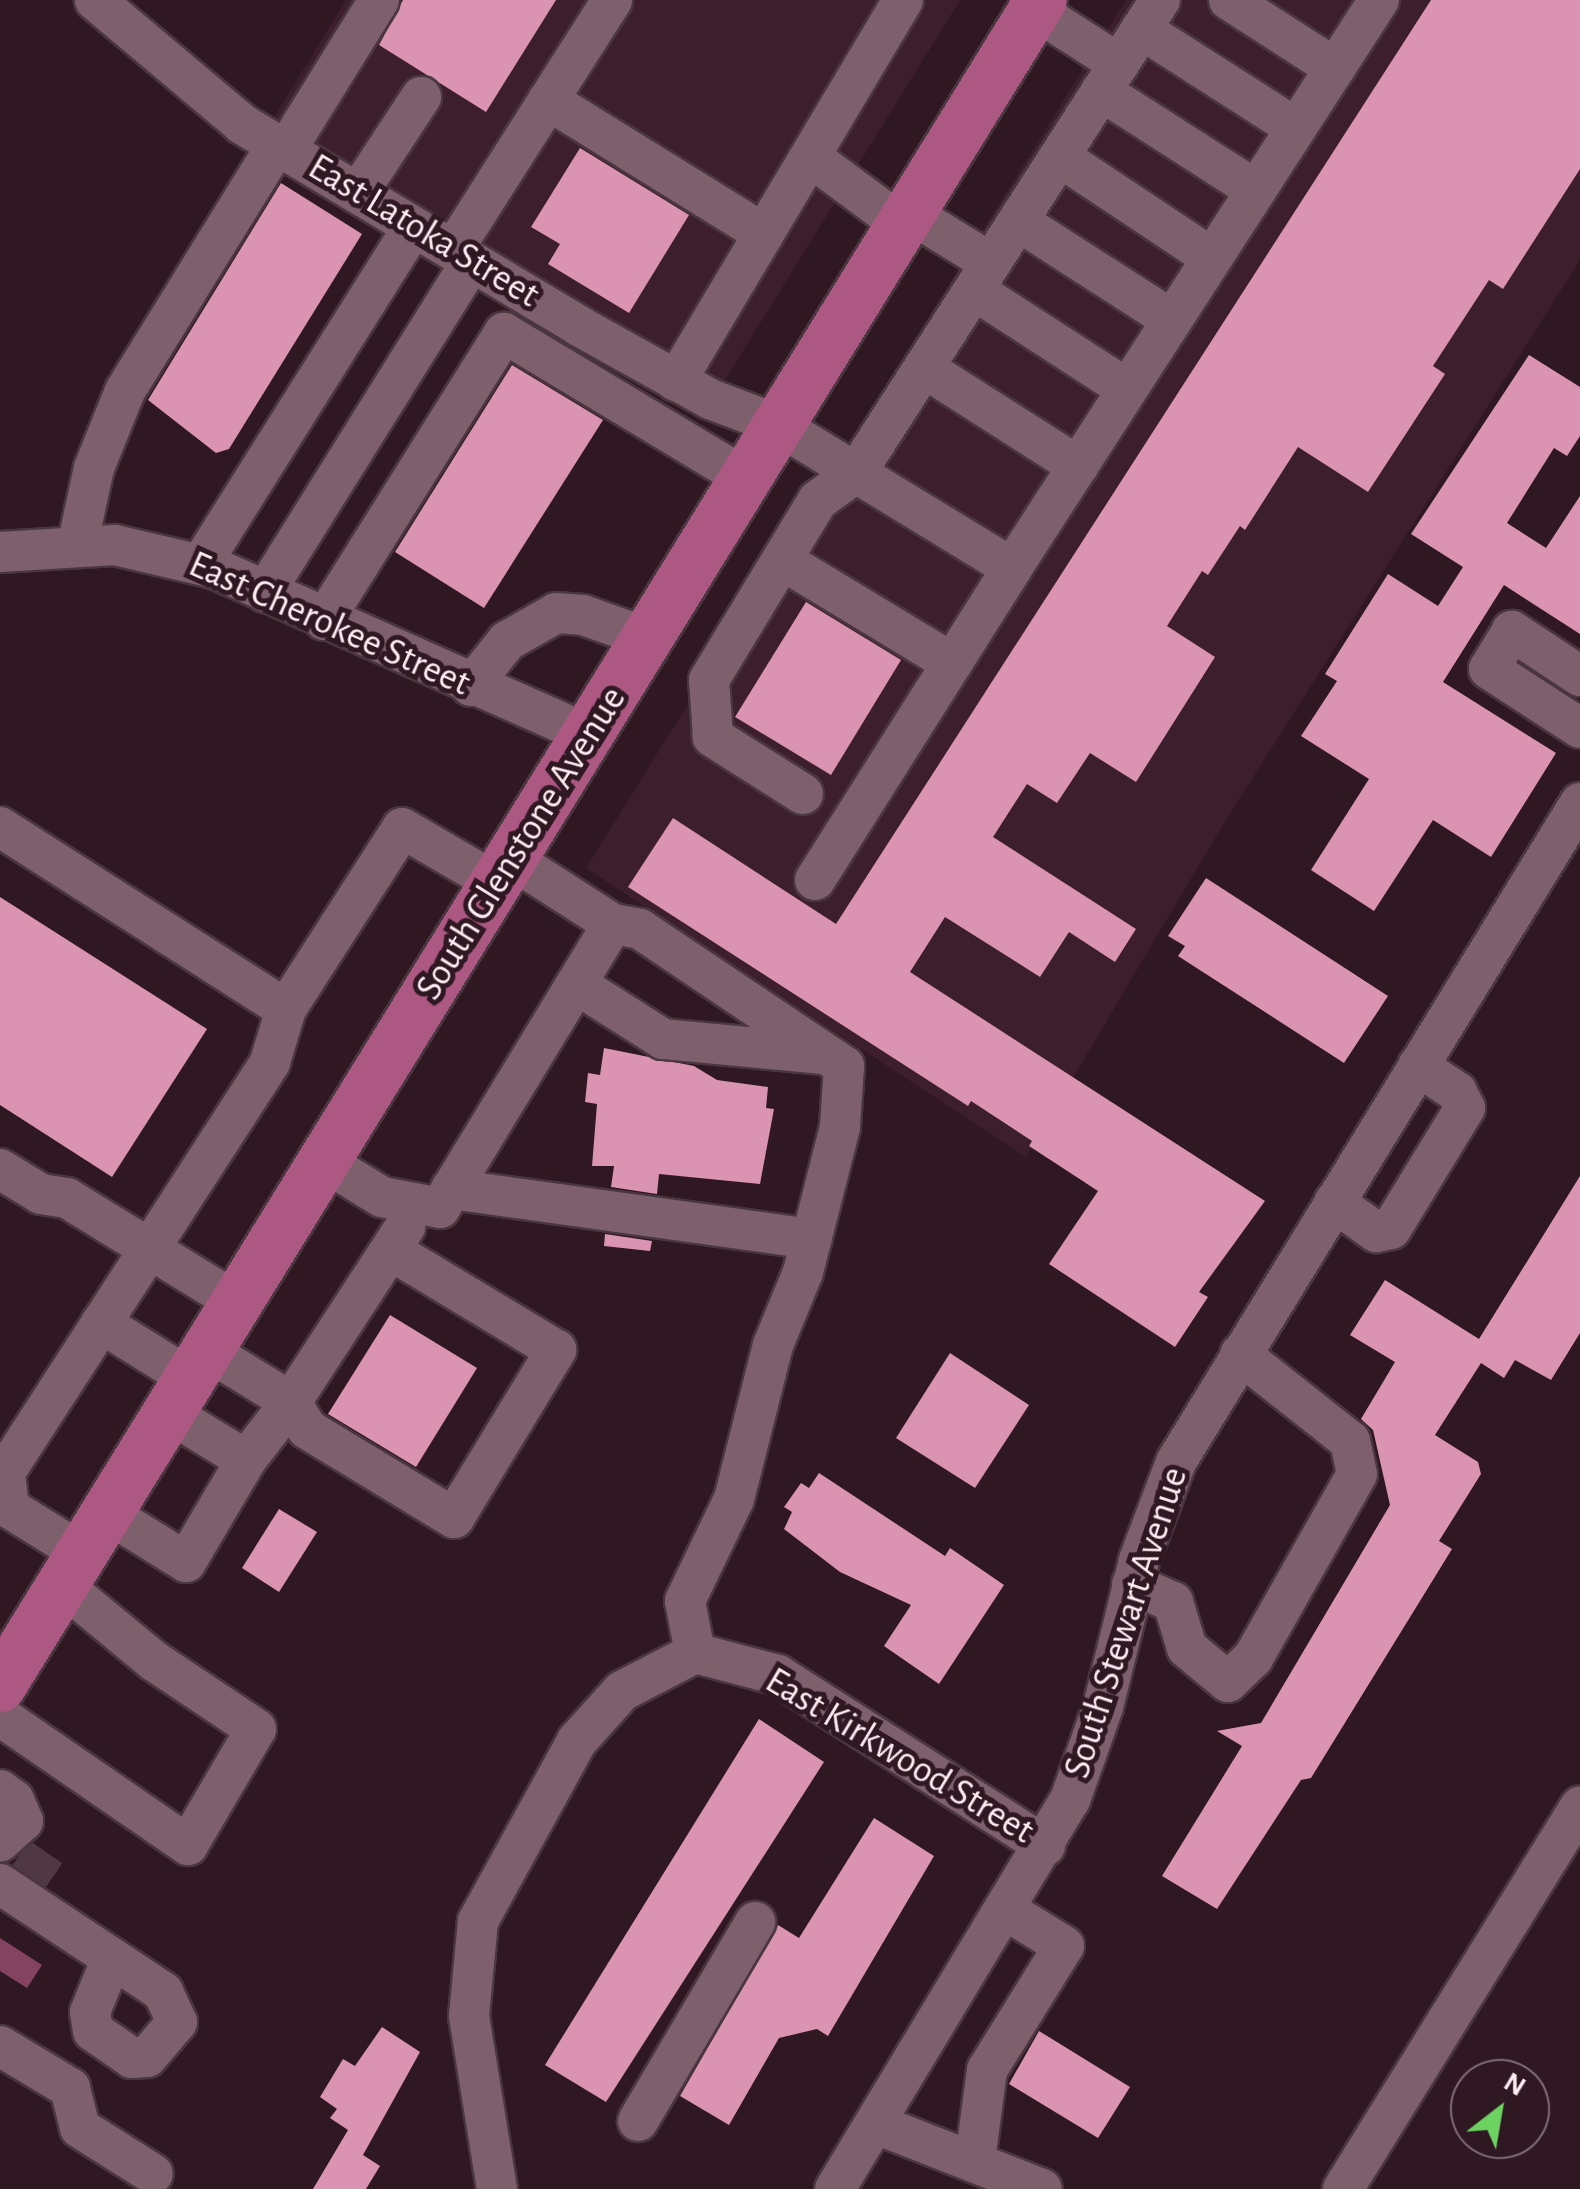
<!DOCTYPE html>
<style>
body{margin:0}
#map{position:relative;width:1580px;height:2189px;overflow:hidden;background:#301823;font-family:"Alegreya Sans",sans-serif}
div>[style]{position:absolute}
.built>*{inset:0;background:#3d1e2d}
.water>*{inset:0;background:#844461}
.building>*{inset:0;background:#db93b2}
.minor-tunnel>*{height:40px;margin-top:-20px;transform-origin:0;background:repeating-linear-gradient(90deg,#4f3842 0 40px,transparent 0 60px)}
.roads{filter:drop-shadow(2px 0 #4a363f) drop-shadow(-2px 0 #4a363f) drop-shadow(0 2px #4a363f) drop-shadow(0 -2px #4a363f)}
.minor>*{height:40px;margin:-20px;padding:0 20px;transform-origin:20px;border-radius:20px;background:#7e606c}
.major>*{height:52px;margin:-26px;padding:0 26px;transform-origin:26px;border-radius:26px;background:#ad5882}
span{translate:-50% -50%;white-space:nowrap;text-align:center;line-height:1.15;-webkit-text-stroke:10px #301823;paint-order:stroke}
.street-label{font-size:38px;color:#feecf3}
.north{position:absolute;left:1450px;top:2059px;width:100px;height:100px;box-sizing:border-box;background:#301823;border:2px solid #826d76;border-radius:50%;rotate:31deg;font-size:28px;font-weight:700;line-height:40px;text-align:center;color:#feecf3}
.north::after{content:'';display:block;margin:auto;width:35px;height:45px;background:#6cd362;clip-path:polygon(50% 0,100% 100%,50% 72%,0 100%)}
</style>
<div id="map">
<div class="built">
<div style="clip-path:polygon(346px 0,960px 0,704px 414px,662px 396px,259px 142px)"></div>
<div style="clip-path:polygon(1126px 0,1580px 0,1580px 260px,1221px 828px,1026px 1157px,586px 868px)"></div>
</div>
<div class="water">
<div style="clip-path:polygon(0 1938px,42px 1965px,27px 1988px,0 1971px)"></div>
</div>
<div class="building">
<div style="clip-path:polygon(403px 0,556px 0,486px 112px,379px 45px)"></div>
<div style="clip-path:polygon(1431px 0,1580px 0,1580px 169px,1503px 289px,1489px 280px,1433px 366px,1445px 374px,1368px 492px,1298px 447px,1245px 530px,1240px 526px,1208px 575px,1202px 571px,1167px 626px,1215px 657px,1136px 782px,1090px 753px,1057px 803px,1027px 784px,993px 837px,1136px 929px,1115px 962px,1069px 932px,1040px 977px,945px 917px,910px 972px,1265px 1201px,1199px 1292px,1208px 1297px,1175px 1347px,1049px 1264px,1098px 1191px,1029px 1146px,1032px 1141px,971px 1101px,968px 1106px,628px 887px,673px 818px,836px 924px)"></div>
<div style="clip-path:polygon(580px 148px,689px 215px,629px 313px,548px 264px,560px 244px,531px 227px)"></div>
<div style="clip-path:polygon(281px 183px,362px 234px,229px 449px,216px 453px,148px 400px)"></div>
<div style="clip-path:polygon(1529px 355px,1580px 387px,1580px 436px,1567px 456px,1554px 448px,1507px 523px,1546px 548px,1580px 496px,1580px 634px,1504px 585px,1443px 682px,1556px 753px,1491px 857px,1433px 820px,1374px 911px,1311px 870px,1369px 779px,1301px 736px,1337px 681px,1325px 674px,1388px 574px,1438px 606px,1463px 567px,1411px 534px)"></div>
<div style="clip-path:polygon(512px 365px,603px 420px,484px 608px,395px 552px)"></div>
<div style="clip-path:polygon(806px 602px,901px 660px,831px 775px,735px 717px)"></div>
<div style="clip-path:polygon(1206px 878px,1388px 996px,1344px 1063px,1178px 956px,1185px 946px,1168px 936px)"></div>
<div style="clip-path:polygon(0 897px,207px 1029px,112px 1177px,0 1105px)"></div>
<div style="clip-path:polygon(604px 1048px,694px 1066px,717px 1080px,768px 1087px,766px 1108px,774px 1109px,760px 1184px,659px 1174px,657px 1194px,611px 1187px,614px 1166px,592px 1166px,597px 1104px,585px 1102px,588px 1073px,600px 1075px)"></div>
<div style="clip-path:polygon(1580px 1176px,1580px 1333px,1551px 1380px,1515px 1360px,1504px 1378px,1481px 1363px,1435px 1435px,1478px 1462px,1481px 1474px,1439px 1541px,1452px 1549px,1311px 1778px,1301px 1780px,1217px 1909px,1162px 1876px,1242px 1746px,1217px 1731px,1261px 1723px,1390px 1505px,1373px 1430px,1361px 1419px,1395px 1362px,1350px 1335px,1385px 1280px,1479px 1339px)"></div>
<div style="clip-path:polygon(605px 1234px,652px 1241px,650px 1251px,604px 1246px)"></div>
<div style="clip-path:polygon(390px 1315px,477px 1368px,416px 1467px,328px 1414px)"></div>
<div style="clip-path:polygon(950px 1353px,1029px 1405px,975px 1488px,896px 1438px)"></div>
<div style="clip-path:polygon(819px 1473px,945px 1556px,950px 1548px,1004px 1585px,939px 1684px,884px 1646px,911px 1605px,840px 1572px,784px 1529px,792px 1512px,784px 1507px,801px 1483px,809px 1488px)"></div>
<div style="clip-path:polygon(279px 1509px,317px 1532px,279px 1592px,242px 1568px)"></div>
<div style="clip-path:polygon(759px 1719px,824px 1762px,606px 2102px,545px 2065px)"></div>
<div style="clip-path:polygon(874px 1818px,934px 1856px,828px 2036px,817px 2029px,779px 2038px,729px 2125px,680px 2096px,778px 1925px,799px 1938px)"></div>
<div style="clip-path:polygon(382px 2027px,420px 2052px,363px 2155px,380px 2166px,366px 2189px,313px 2189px,348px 2130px,330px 2118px,337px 2109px,320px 2097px,343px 2059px,355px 2066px)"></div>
<div style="clip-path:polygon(1039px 2031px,1130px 2087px,1098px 2138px,1009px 2084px)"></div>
</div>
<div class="minor-tunnel">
<div style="left:18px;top:1857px;width:47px;rotate:34.7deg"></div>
</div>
<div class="roads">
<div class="minor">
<div style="left:95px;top:0;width:192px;rotate:40.1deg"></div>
<div style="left:242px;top:124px;width:393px;rotate:30.9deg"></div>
<div style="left:579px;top:326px;width:150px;rotate:29.1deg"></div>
<div style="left:710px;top:399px;width:71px;rotate:20.7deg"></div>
<div style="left:776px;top:424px;width:276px;rotate:31.4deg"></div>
<div style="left:1012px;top:568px;width:676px;rotate:-57.13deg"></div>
<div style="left:1229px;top:0;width:126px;rotate:32.7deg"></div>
<div style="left:1035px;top:10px;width:100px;rotate:32.7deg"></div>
<div style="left:1141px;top:29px;width:184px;rotate:32.6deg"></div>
<div style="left:1101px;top:91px;width:184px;rotate:32.6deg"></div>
<div style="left:548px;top:100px;width:254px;rotate:31.8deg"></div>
<div style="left:286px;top:150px;width:176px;rotate:-58.2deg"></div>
<div style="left:1060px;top:157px;width:182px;rotate:33.6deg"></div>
<div style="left:812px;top:158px;width:111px;rotate:36.6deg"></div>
<div style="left:358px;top:193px;width:115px;rotate:-56.7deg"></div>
<div style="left:908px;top:212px;width:97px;rotate:31.6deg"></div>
<div style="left:1018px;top:221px;width:183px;rotate:32.7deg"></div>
<div style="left:453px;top:250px;width:296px;rotate:-57.5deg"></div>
<div style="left:974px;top:290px;width:182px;rotate:32.9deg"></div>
<div style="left:924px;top:368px;width:183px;rotate:32.5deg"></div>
<div style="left:676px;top:381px;width:443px;rotate:-59.2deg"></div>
<div style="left:77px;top:547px;width:81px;rotate:-77.9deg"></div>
<div style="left:94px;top:468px;width:83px;rotate:-68.1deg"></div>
<div style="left:125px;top:391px;width:289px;rotate:-58.3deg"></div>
<div style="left:0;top:552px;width:115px;rotate:-3.5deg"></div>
<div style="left:115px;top:545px;width:102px;rotate:13.1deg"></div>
<div style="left:214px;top:568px;width:413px;rotate:24deg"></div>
<div style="left:782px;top:560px;width:199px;rotate:31.2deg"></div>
<div style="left:201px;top:564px;width:398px;rotate:-57.8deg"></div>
<div style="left:265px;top:592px;width:389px;rotate:-58deg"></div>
<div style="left:324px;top:620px;width:339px;rotate:-57.9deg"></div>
<div style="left:504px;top:333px;width:280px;rotate:31deg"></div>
<div style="left:1580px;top:676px;width:82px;rotate:-146.5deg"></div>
<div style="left:1512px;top:631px;width:44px;rotate:121.2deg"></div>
<div style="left:1489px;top:669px;width:108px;rotate:33deg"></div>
<div style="left:471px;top:686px;width:58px;rotate:-51.3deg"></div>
<div style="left:507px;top:641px;width:56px;rotate:-29.7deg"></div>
<div style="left:556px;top:613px;width:27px;rotate:4deg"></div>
<div style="left:583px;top:615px;width:69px;rotate:19.5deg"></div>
<div style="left:803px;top:794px;width:107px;rotate:-147.7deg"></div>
<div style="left:713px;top:737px;width:57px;rotate:-94deg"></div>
<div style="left:709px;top:680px;width:210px;rotate:-58.8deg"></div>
<div style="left:818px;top:500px;width:47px;rotate:-35.4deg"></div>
<div style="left:856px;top:473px;width:562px;rotate:-57.27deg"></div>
<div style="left:0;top:827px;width:339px;rotate:32.5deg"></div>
<div style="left:286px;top:1009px;width:215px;rotate:-57.3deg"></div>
<div style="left:402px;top:828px;width:111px;rotate:30.3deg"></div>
<div style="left:815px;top:880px;width:369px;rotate:-57.7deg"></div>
<div style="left:613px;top:924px;width:27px;rotate:10deg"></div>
<div style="left:640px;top:929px;width:246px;rotate:33.9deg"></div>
<div style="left:844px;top:1066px;width:61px;rotate:93.8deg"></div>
<div style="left:840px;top:1127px;width:150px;rotate:104.3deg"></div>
<div style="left:803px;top:1272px;width:79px;rotate:112.3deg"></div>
<div style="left:773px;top:1345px;width:159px;rotate:104.2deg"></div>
<div style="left:734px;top:1499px;width:113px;rotate:115.7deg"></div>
<div style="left:685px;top:1601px;width:53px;rotate:79.1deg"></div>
<div style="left:576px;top:984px;width:103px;rotate:32.3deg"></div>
<div style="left:663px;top:1039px;width:160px;rotate:5.4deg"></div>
<div style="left:325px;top:1162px;width:67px;rotate:31.6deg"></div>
<div style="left:382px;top:1197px;width:59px;rotate:10.7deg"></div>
<div style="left:440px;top:1208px;width:333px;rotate:-58.7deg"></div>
<div style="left:613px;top:924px;width:119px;rotate:-147.4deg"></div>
<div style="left:0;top:1169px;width:48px;rotate:31.4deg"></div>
<div style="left:41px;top:1194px;width:26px;rotate:9deg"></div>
<div style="left:67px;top:1198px;width:201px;rotate:31.6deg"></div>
<div style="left:451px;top:1189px;width:364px;rotate:7.9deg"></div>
<div style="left:1334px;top:1202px;width:52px;rotate:35.5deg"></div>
<div style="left:1376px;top:1232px;width:15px;rotate:-11deg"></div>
<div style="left:1391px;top:1229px;width:142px;rotate:-58.6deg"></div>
<div style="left:1465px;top:1108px;width:18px;rotate:-117deg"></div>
<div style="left:1457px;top:1092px;width:47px;rotate:-146.3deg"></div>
<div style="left:101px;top:1323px;width:106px;rotate:31.9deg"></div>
<div style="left:208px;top:1351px;width:97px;rotate:31.6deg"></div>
<div style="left:291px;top:1402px;width:209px;rotate:-56.9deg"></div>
<div style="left:246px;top:1460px;width:73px;rotate:-52.2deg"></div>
<div style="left:291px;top:1402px;width:31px;rotate:59deg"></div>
<div style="left:307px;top:1429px;width:172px;rotate:31.2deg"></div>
<div style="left:454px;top:1518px;width:197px;rotate:-58.7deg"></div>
<div style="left:556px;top:1350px;width:192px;rotate:-148.9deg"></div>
<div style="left:0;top:1464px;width:11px;rotate:-5deg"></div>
<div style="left:11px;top:1463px;width:477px;rotate:-57.1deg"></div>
<div style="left:270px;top:1062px;width:55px;rotate:-73.2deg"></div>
<div style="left:4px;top:1464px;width:44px;rotate:83.5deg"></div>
<div style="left:9px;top:1508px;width:86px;rotate:31.7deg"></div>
<div style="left:107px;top:1513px;width:93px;rotate:31.8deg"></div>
<div style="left:186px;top:1562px;width:118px;rotate:-59.5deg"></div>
<div style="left:246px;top:1460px;width:90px;rotate:-148.6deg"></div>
<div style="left:1132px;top:1584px;width:45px;rotate:23.7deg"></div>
<div style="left:1173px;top:1602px;width:48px;rotate:73.1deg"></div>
<div style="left:1187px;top:1648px;width:53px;rotate:39.7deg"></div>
<div style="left:1228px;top:1682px;width:35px;rotate:-44deg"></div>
<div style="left:1253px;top:1658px;width:211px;rotate:-60.5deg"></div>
<div style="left:1357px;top:1474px;width:34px;rotate:-102deg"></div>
<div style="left:1350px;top:1441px;width:140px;rotate:-141.7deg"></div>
<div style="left:695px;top:1653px;width:86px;rotate:14.8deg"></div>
<div style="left:778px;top:1675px;width:317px;rotate:32.6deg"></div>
<div style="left:0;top:1716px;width:228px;rotate:34.5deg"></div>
<div style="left:188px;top:1845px;width:134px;rotate:-59.6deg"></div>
<div style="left:256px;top:1729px;width:123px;rotate:-146.3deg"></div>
<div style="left:154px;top:1661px;width:119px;rotate:-140.4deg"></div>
<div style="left:0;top:1790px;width:17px;rotate:36deg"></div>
<div style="left:14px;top:1800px;width:23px;rotate:67deg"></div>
<div style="left:23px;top:1821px;width:31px;rotate:138deg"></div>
<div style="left:0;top:1884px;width:196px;rotate:33.5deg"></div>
<div style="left:163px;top:1992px;width:33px;rotate:65deg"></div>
<div style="left:177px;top:2022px;width:46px;rotate:130.6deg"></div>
<div style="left:147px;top:2057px;width:15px;rotate:176deg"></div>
<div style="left:132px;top:2058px;width:47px;rotate:-145.3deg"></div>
<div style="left:93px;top:2031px;width:19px;rotate:-99deg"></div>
<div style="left:90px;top:2012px;width:58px;rotate:-67.8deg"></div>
<div style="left:0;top:2046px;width:82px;rotate:31deg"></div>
<div style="left:70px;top:2088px;width:41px;rotate:76deg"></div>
<div style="left:80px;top:2128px;width:86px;rotate:32.2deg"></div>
<div style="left:638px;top:2121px;width:231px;rotate:-59.5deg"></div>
<div style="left:876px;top:2124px;width:178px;rotate:21.4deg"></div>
<div style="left:975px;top:2160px;width:91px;rotate:-82.4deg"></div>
<div style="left:987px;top:2070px;width:146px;rotate:-58.2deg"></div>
<div style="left:1064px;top:1946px;width:68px;rotate:-148.2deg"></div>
<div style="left:497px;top:2189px;width:175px;rotate:-99.2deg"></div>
<div style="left:469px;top:2016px;width:95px;rotate:-84.6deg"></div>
<div style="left:478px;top:1921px;width:205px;rotate:-61.2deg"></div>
<div style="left:577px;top:1741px;width:67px;rotate:-48deg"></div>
<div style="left:622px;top:1691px;width:82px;rotate:-27.5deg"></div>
<div style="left:835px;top:2189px;width:454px;rotate:-58.9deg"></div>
<div style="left:1070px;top:1800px;width:99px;rotate:-70.5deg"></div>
<div style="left:1103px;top:1707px;width:151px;rotate:-76.2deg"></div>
<div style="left:1139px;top:1560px;width:105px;rotate:-69.3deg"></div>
<div style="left:1176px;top:1462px;width:773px;rotate:-58.49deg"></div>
<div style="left:1343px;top:2189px;width:450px;rotate:-58.2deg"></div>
</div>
<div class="major">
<div style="left:0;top:1686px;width:1981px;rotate:-58.31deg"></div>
</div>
</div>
<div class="street-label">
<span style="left:423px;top:232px;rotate:31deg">East Latoka Street</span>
<span style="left:329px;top:625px;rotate:24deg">East Cherokee Street</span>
<span style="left:522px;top:844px;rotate:-58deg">South Glenstone Avenue</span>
<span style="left:1127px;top:1623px;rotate:-72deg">South Stewart Avenue</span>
<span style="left:899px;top:1757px;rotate:31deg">East Kirkwood Street</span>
</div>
<div class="north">N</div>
</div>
